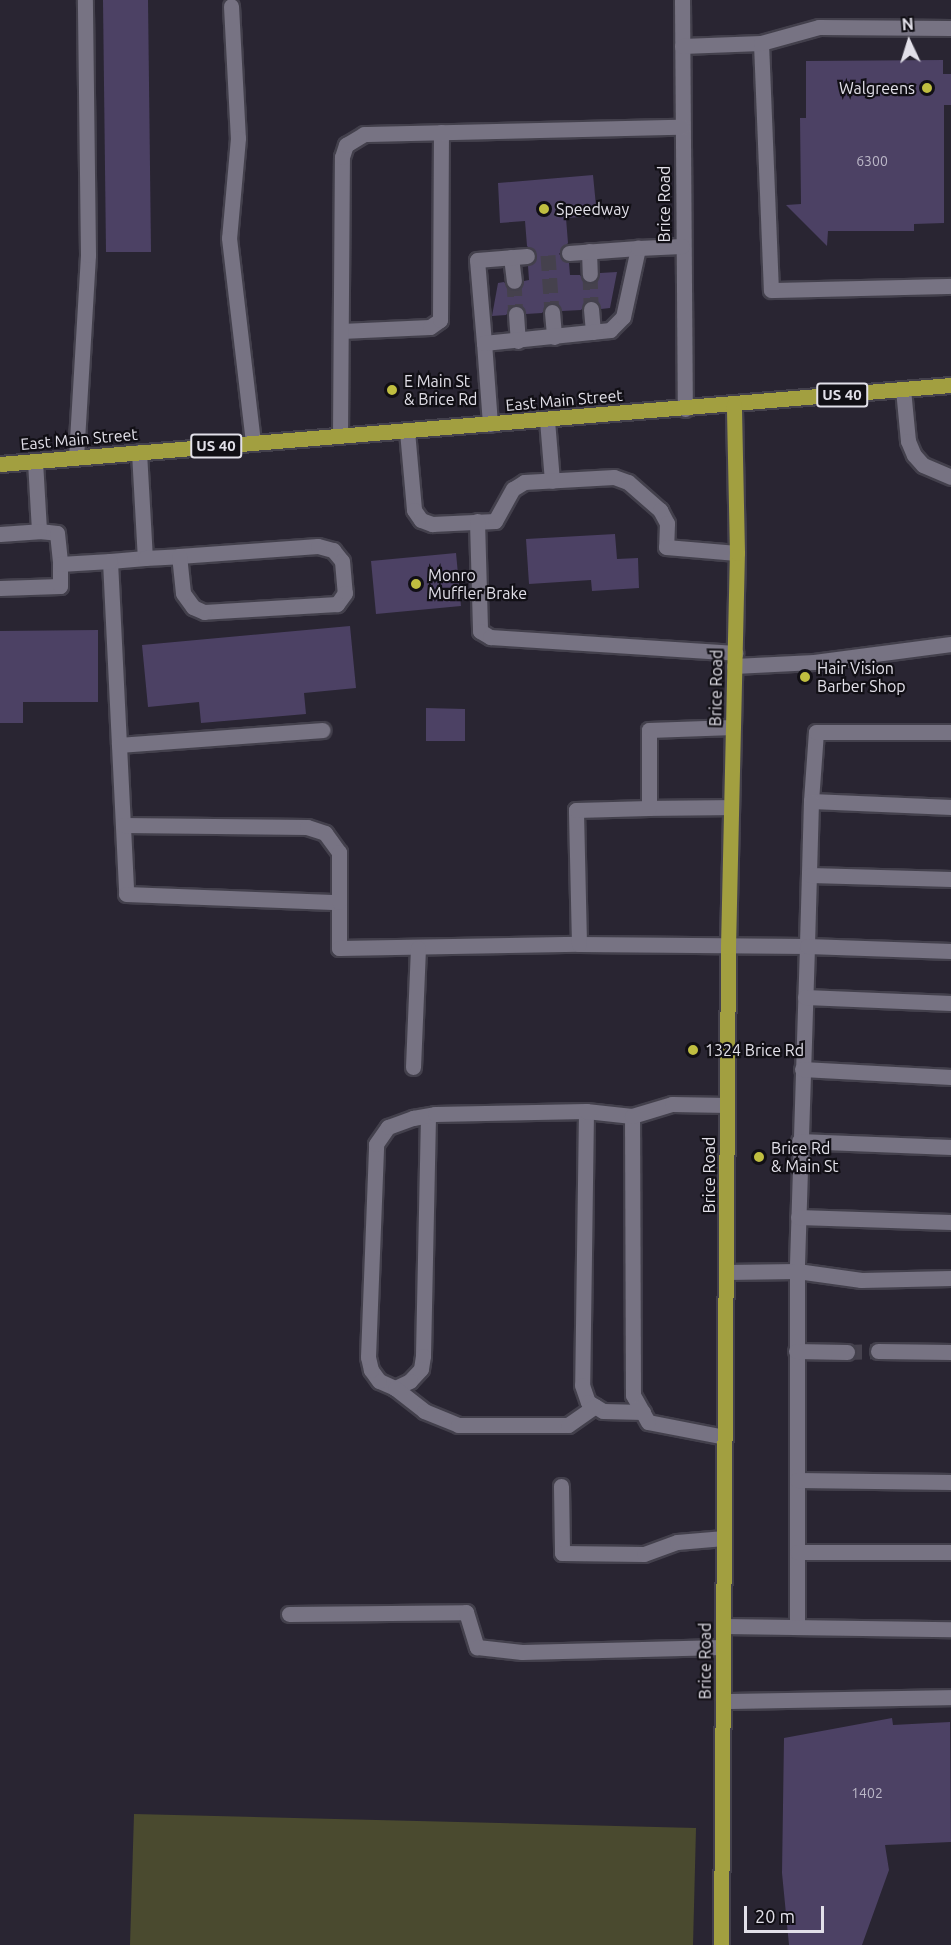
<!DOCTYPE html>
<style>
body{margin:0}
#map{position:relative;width:951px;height:1945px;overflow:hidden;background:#292532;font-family:Ubuntu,sans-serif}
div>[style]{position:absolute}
.green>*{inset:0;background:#4a4a2f}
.building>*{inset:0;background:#4c4164}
.minor-tunnel>*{height:15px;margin-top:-7.5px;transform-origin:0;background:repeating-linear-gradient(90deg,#45414d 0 15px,transparent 0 23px)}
.roads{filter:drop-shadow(2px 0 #43404c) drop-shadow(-2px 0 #43404c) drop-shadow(0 2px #43404c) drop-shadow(0 -2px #43404c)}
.minor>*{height:15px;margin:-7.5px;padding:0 7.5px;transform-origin:7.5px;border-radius:7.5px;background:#777383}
.major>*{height:15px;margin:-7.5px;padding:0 7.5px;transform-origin:7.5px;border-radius:7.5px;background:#a29f40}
.dots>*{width:16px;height:16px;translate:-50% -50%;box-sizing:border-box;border:3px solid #110f15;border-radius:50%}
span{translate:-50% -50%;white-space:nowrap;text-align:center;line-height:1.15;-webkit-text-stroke:4.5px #110f15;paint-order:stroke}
.number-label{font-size:14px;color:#bcb8c8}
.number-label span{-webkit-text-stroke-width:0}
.shield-label span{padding:2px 4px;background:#110f15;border:2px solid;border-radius:4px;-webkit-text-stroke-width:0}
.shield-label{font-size:15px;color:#e2e0e9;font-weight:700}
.poi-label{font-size:16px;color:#e2e0e9}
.right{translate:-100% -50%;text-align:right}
.left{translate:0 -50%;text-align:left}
.street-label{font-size:16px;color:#e2e0e9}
.north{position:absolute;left:879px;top:12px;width:60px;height:60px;-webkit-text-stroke:4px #110f15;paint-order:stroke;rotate:356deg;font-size:16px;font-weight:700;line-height:24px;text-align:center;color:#e2e0e9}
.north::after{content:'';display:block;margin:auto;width:21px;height:27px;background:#e2e0e9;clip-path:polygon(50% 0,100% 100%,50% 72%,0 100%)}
.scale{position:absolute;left:744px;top:1906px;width:80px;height:27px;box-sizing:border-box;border:3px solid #e2e0e9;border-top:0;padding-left:8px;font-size:18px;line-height:21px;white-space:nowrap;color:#e2e0e9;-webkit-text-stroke:4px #110f15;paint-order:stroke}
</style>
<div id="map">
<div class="green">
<div style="clip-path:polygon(134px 1814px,696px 1828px,693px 1945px,130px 1945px)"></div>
</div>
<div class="building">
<div style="clip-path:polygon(103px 0,148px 0,151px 252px,106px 252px)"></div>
<div style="clip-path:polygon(943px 60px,943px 74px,951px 74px,951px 105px,944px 105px,944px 223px,914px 224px,914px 231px,828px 231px,827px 246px,786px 205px,801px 204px,800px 118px,806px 118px,806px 61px)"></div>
<div style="clip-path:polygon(593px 175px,597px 216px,566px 218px,568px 243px,559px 254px,569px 263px,570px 275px,580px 275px,586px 283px,596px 282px,600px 273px,617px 272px,610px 308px,601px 309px,591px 299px,581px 310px,562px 311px,552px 302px,542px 313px,526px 314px,516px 304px,506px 315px,492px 316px,498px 283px,504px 282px,511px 290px,519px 289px,524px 281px,529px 280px,528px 266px,537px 256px,527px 246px,525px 221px,500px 223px,498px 183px)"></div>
<div style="clip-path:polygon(615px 534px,617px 559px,638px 558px,639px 588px,592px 591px,591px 580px,529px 584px,526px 539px)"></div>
<div style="clip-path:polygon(456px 553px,461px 606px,376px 614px,371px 561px)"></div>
<div style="clip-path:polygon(350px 626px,356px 688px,304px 693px,306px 714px,201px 723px,199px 702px,148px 707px,142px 645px)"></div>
<div style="clip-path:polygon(98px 630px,98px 702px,23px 702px,23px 723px,0 723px,0 631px)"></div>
<div style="clip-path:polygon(426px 708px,465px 709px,465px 741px,426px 741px)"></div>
<div style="clip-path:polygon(892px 1718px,893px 1725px,950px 1722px,951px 1842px,885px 1845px,889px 1870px,862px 1945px,789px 1945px,782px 1873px,784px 1738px)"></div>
</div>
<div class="minor-tunnel">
<div style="left:548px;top:255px;width:57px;rotate:86deg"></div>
<div style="left:590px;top:274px;width:35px;rotate:88deg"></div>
<div style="left:514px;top:281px;width:33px;rotate:87deg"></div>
<div style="left:847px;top:1352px;width:31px;rotate:-2deg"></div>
</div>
<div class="roads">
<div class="minor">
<div style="left:682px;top:0;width:409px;rotate:89.6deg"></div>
<div style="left:231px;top:6px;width:132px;rotate:87deg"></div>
<div style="left:238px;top:138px;width:100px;rotate:95.1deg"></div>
<div style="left:229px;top:238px;width:206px;rotate:83.3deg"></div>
<div style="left:761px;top:43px;width:247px;rotate:87.7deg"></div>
<div style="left:771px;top:290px;width:180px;rotate:-1.3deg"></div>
<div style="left:682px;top:46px;width:79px;rotate:-2.2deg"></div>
<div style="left:761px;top:43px;width:60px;rotate:-15.4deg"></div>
<div style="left:819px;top:27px;width:132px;rotate:0.4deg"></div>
<div style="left:589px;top:251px;width:23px;rotate:88deg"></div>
<div style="left:569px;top:253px;width:69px;rotate:-4.1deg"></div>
<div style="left:511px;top:257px;width:24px;rotate:83deg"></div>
<div style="left:591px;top:309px;width:23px;rotate:85deg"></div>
<div style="left:552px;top:312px;width:25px;rotate:85deg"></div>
<div style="left:516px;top:314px;width:27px;rotate:86deg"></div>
<div style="left:341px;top:331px;width:89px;rotate:-2.6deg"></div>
<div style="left:430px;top:327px;width:12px;rotate:-35deg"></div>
<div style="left:440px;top:320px;width:188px;rotate:-89.7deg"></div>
<div style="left:484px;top:343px;width:83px;rotate:-94.8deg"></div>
<div style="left:477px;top:260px;width:50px;rotate:-4.6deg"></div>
<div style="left:903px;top:389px;width:52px;rotate:84.5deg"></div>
<div style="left:908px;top:441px;width:15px;rotate:67deg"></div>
<div style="left:914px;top:455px;width:13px;rotate:48deg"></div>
<div style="left:923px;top:465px;width:30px;rotate:23deg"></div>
<div style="left:547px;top:420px;width:61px;rotate:85.3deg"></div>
<div style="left:490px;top:424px;width:81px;rotate:-94.2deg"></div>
<div style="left:484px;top:343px;width:127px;rotate:-5.9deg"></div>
<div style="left:610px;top:330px;width:18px;rotate:-45deg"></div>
<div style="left:623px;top:317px;width:71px;rotate:-77.7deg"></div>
<div style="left:638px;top:248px;width:44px;rotate:-2.6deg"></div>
<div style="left:407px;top:431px;width:79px;rotate:84.9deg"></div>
<div style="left:414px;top:510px;width:12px;rotate:55deg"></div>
<div style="left:421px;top:520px;width:12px;rotate:20deg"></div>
<div style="left:432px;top:524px;width:63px;rotate:-2.7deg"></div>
<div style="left:495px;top:521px;width:37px;rotate:-61deg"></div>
<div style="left:513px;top:489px;width:13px;rotate:-32deg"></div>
<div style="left:524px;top:482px;width:90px;rotate:-3.2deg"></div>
<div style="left:614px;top:477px;width:15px;rotate:20deg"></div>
<div style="left:628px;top:482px;width:43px;rotate:41.2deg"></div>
<div style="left:660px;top:510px;width:15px;rotate:62deg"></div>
<div style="left:667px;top:523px;width:24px;rotate:92deg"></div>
<div style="left:666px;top:547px;width:71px;rotate:4.8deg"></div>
<div style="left:340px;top:436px;width:279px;rotate:-89.6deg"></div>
<div style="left:342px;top:157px;width:13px;rotate:-72deg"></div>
<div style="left:346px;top:145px;width:21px;rotate:-31deg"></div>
<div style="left:364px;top:134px;width:318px;rotate:-1.3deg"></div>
<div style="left:139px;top:452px;width:106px;rotate:86.8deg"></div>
<div style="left:145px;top:558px;width:35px;rotate:175deg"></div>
<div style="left:110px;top:561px;width:333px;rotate:87.2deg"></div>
<div style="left:126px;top:894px;width:213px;rotate:2.2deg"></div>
<div style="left:339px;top:902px;width:46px;rotate:90deg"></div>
<div style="left:339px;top:948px;width:240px;rotate:-1deg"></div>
<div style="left:579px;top:944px;width:228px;rotate:0.5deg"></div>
<div style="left:807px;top:946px;width:325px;rotate:91.8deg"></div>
<div style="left:797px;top:1271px;width:65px;rotate:8deg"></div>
<div style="left:861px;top:1280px;width:90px;rotate:-1.3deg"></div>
<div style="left:76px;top:457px;width:202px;rotate:-86.6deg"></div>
<div style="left:88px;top:255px;width:255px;rotate:-90.7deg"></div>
<div style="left:35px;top:461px;width:70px;rotate:86.7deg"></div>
<div style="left:39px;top:531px;width:18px;rotate:6deg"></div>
<div style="left:57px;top:533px;width:31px;rotate:84deg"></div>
<div style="left:477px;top:521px;width:110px;rotate:88.4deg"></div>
<div style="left:480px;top:631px;width:12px;rotate:31deg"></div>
<div style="left:490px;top:637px;width:246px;rotate:3.7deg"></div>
<div style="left:0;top:534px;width:39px;rotate:-4deg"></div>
<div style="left:145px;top:558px;width:34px;rotate:-3deg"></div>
<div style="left:179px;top:556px;width:139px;rotate:-4.1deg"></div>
<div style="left:318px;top:546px;width:16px;rotate:15deg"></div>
<div style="left:333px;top:550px;width:14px;rotate:51deg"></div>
<div style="left:342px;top:561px;width:32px;rotate:85deg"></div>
<div style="left:345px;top:593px;width:14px;rotate:126deg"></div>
<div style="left:337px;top:604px;width:133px;rotate:176.6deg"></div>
<div style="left:204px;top:612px;width:12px;rotate:-156deg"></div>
<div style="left:193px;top:607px;width:17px;rotate:-126deg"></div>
<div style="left:183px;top:593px;width:37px;rotate:-96deg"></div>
<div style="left:0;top:588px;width:60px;rotate:-1.9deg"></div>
<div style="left:60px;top:586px;width:22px;rotate:-90deg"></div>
<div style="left:60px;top:564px;width:50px;rotate:-3.4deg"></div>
<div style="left:734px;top:666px;width:80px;rotate:-2.9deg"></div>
<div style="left:814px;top:662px;width:138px;rotate:-7.5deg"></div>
<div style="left:119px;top:745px;width:204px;rotate:-4.2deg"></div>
<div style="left:811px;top:801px;width:69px;rotate:-85.9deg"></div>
<div style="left:816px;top:732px;width:135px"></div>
<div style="left:951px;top:807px;width:140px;rotate:-177.5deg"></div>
<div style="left:811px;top:801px;width:145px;rotate:91.6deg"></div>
<div style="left:807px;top:946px;width:144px;rotate:2deg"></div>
<div style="left:649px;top:808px;width:82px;rotate:-0.7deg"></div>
<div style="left:123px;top:825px;width:184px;rotate:0.6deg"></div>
<div style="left:307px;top:827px;width:19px;rotate:18deg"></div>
<div style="left:325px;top:833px;width:24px;rotate:54deg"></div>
<div style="left:339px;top:852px;width:50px;rotate:90deg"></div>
<div style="left:810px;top:875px;width:141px;rotate:1.6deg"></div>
<div style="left:579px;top:944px;width:134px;rotate:-91.3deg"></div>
<div style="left:576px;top:810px;width:73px;rotate:-1.6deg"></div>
<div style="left:649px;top:808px;width:78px;rotate:-90deg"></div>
<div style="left:649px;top:730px;width:84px;rotate:-2deg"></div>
<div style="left:805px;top:997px;width:146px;rotate:2.4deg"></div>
<div style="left:413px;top:1067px;width:119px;rotate:-87.6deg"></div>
<div style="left:802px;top:1069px;width:149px;rotate:3.1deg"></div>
<div style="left:586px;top:1111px;width:274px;rotate:90.8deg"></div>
<div style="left:582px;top:1385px;width:18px;rotate:71deg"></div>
<div style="left:588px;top:1402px;width:17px;rotate:31deg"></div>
<div style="left:603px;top:1411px;width:40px;rotate:1.4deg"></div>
<div style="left:428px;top:1116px;width:240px;rotate:91.2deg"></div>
<div style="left:423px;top:1356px;width:13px;rotate:99deg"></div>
<div style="left:421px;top:1369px;width:16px;rotate:133deg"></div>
<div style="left:410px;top:1381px;width:17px;rotate:155deg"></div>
<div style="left:395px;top:1388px;width:17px;rotate:-156deg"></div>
<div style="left:379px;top:1381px;width:14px;rotate:-126deg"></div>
<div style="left:371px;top:1370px;width:13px;rotate:-103deg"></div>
<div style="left:368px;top:1357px;width:213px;rotate:-87.8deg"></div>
<div style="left:376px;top:1144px;width:21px;rotate:-55deg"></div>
<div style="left:388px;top:1127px;width:27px;rotate:-20deg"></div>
<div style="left:413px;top:1118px;width:22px;rotate:-10deg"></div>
<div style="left:435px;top:1114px;width:151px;rotate:-1.1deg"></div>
<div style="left:586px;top:1111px;width:46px;rotate:6.2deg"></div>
<div style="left:799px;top:1141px;width:152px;rotate:2.3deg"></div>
<div style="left:798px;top:1217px;width:153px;rotate:1.9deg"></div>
<div style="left:726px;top:1272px;width:71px;rotate:-0.8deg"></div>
<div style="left:797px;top:1271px;width:356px;rotate:90deg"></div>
<div style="left:796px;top:1351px;width:51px;rotate:1.1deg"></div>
<div style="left:878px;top:1351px;width:73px;rotate:0.8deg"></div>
<div style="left:395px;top:1388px;width:37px;rotate:38deg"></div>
<div style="left:424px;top:1411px;width:37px;rotate:22deg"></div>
<div style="left:458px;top:1425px;width:110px"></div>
<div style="left:568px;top:1425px;width:33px;rotate:-35deg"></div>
<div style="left:725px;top:1437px;width:78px;rotate:-169deg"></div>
<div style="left:648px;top:1422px;width:31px;rotate:-119deg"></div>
<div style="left:633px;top:1395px;width:279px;rotate:-90.2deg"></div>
<div style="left:632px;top:1116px;width:42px;rotate:-16.7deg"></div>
<div style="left:672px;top:1104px;width:55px;rotate:1deg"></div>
<div style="left:797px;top:1480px;width:154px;rotate:0.7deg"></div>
<div style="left:561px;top:1486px;width:67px;rotate:89.1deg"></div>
<div style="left:562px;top:1553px;width:82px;rotate:0.7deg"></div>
<div style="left:644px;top:1554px;width:35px;rotate:-20deg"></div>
<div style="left:677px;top:1542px;width:47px;rotate:-4.9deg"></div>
<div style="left:797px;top:1552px;width:154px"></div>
<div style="left:289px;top:1614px;width:177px;rotate:-0.6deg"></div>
<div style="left:466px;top:1612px;width:37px;rotate:73deg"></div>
<div style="left:477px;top:1647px;width:45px;rotate:6.3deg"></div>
<div style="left:522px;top:1652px;width:201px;rotate:-1.4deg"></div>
<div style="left:724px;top:1626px;width:227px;rotate:0.8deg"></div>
<div style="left:723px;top:1701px;width:228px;rotate:-1deg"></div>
</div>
<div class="major">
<div style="left:0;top:464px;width:954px;rotate:-4.75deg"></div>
<div style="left:721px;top:1945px;width:998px;rotate:-89.6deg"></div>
<div style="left:728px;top:947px;width:394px;rotate:-88.7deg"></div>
<div style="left:737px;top:553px;width:148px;rotate:-91.2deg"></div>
</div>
</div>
<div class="dots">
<div style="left:927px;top:88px;background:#c0be40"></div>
<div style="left:544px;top:209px;background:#c0be40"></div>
<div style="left:392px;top:390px;background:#c0be40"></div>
<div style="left:416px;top:584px;background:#c0be40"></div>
<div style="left:805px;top:677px;background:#c0be40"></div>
<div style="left:693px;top:1050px;background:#c0be40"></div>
<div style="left:759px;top:1157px;background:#c0be40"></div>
</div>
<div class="number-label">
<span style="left:872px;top:161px">6300</span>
<span style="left:867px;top:1793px">1402</span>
</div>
<div class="shield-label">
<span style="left:842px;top:395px">US 40</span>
<span style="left:216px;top:446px">US 40</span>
</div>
<div class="poi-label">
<span class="right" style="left:915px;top:88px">Walgreens</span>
<span class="left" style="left:556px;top:209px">Speedway</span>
<span class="left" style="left:404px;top:390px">E Main St<br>&amp; Brice Rd</span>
<span class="left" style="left:428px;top:584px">Monro<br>Muffler Brake</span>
<span class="left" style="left:817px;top:677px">Hair Vision<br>Barber Shop</span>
<span class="left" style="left:705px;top:1050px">1324 Brice Rd</span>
<span class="left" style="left:771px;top:1157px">Brice Rd<br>&amp; Main St</span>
</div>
<div class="street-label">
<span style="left:664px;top:204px;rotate:-90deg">Brice Road</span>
<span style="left:564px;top:400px;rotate:-5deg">East Main Street</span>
<span style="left:79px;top:439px;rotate:-5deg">East Main Street</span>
<span style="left:716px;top:688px;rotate:-89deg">Brice Road</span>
<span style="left:709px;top:1175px;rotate:-90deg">Brice Road</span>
<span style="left:705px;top:1661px;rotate:-90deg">Brice Road</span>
</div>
<div class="north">N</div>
<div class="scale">20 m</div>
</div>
